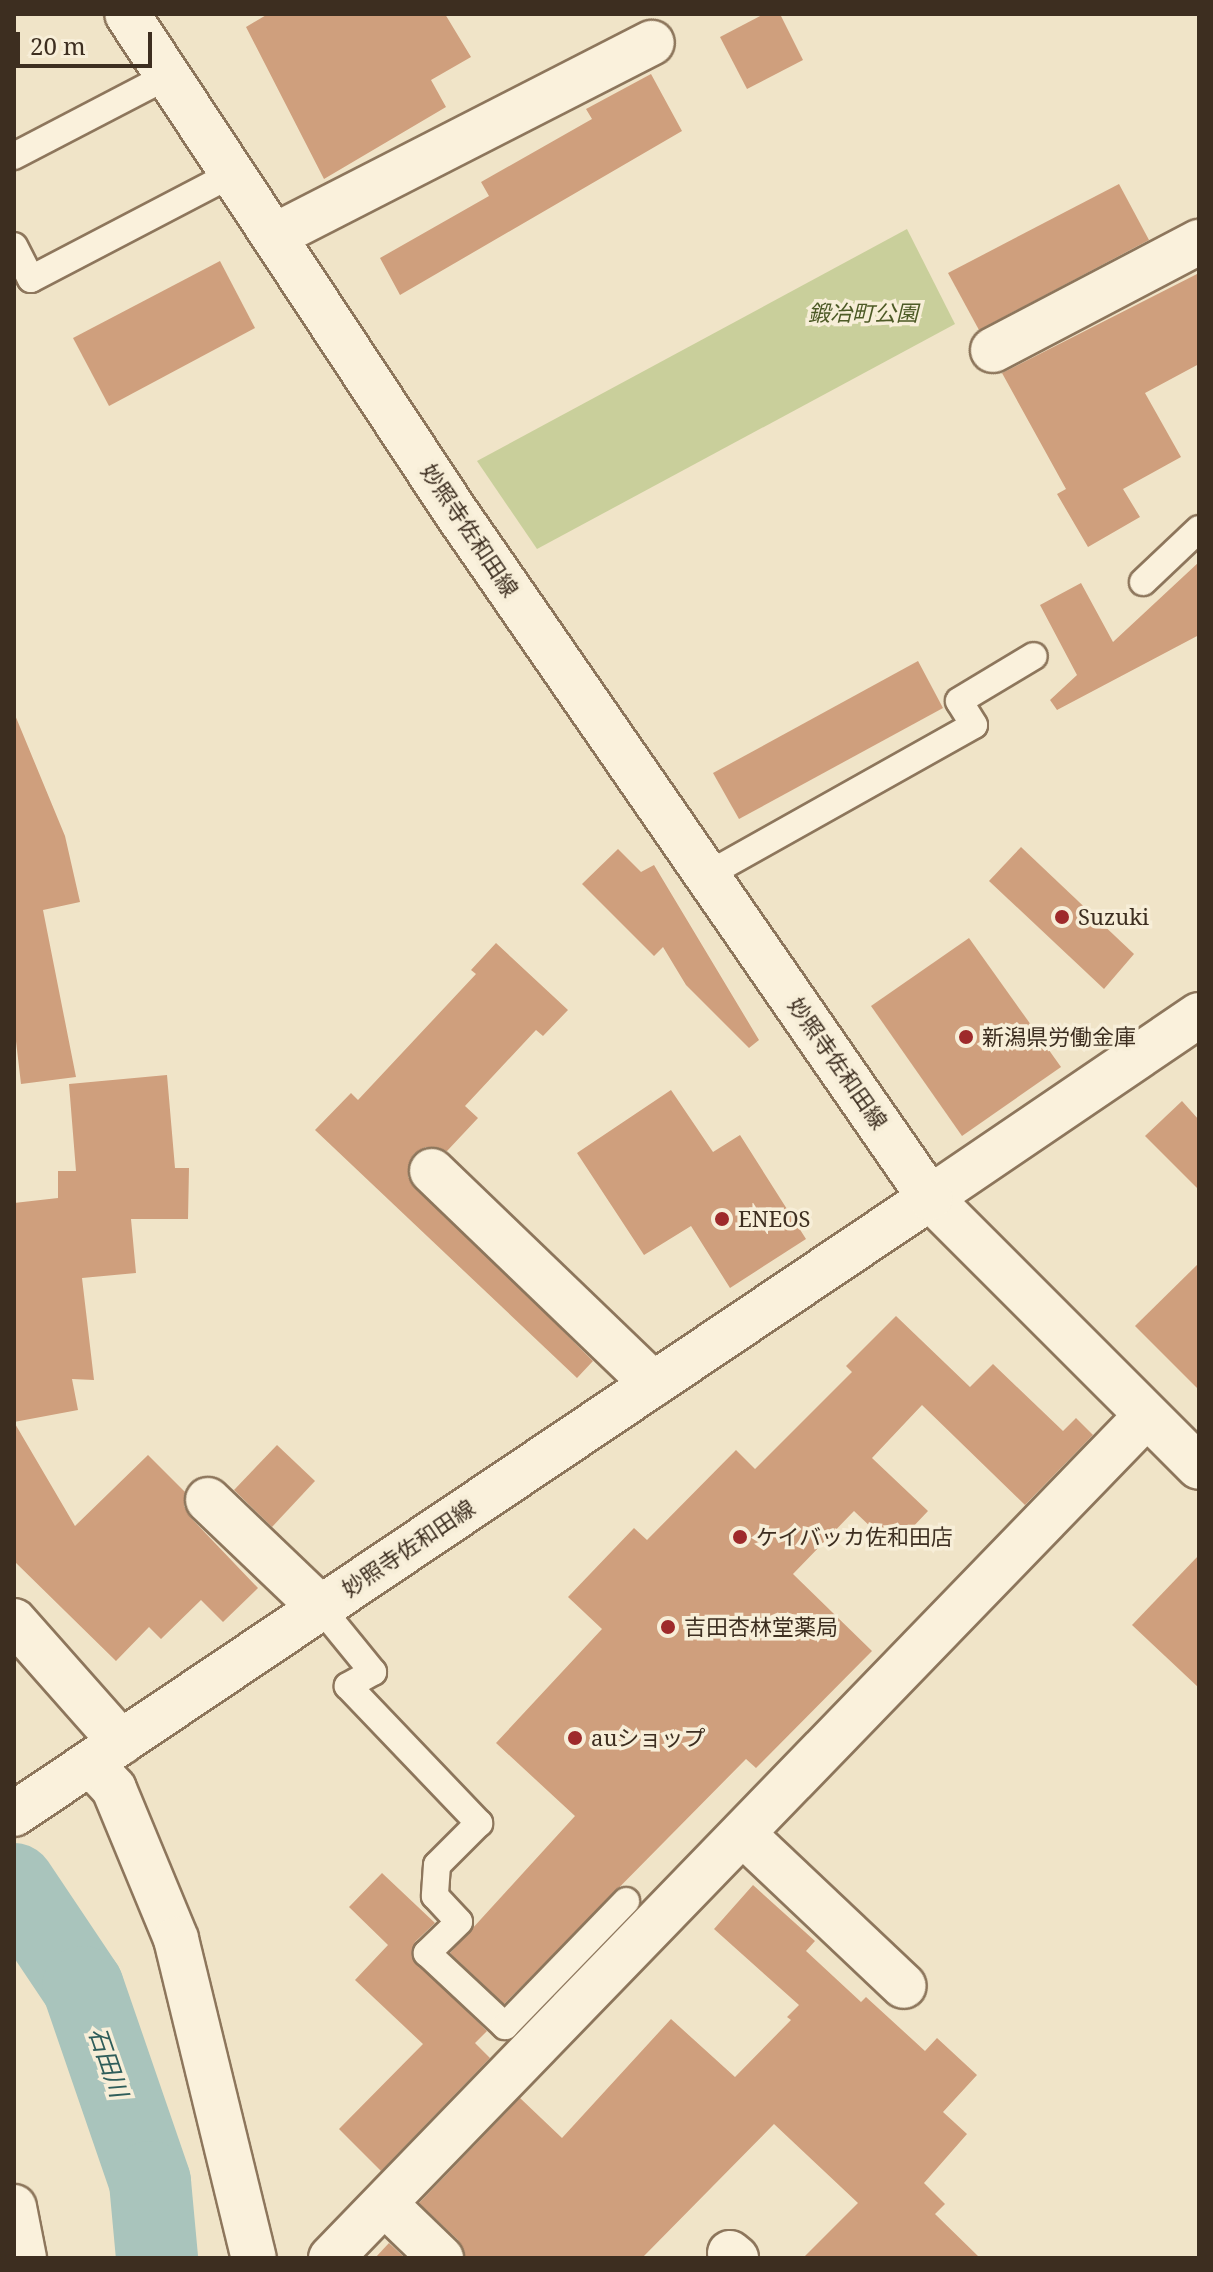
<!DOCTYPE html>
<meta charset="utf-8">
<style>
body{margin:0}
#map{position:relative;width:1213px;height:2272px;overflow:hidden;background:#f0e4c8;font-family:"Noto Serif","Noto Sans JP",serif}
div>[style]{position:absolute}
.green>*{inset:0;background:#c9cf9b}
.river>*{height:82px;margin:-41px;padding:0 41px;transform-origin:41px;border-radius:41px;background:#a9c4bc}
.building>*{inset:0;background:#cf9f7d}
.roads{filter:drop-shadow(2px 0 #8d765c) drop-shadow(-2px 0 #8d765c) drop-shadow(0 2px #8d765c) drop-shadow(0 -2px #8d765c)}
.service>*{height:26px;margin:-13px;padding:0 13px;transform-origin:13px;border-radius:13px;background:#faf1dc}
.minor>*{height:44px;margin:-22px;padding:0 22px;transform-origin:22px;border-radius:22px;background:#faf1dc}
.tertiary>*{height:44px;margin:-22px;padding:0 22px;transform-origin:22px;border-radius:22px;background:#faf1dc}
.secondary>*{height:44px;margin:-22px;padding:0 22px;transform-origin:22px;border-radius:22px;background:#faf1dc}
.dots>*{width:22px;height:22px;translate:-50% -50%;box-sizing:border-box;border:4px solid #f7eed8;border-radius:50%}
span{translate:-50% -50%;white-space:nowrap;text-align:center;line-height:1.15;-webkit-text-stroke:7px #f7eed8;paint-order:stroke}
.park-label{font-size:22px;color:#4d5a26;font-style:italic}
.street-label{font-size:22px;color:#3d2e20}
.poi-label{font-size:22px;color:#3d2e20}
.left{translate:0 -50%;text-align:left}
.water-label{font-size:24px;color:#2f5d5a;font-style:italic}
.frame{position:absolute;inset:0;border:16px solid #3d2e20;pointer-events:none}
.scale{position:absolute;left:16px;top:32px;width:136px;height:36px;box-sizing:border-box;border:4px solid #3d2e20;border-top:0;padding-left:10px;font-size:24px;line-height:28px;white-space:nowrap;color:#3d2e20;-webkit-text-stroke:6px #f7eed8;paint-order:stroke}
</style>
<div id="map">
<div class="green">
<div style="clip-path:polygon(907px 229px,955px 324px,537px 549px,477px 461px)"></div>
</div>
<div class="river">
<div style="left:14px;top:1884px;width:124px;rotate:56.2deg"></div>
<div style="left:83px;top:1987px;width:206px;rotate:71deg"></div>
<div style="left:150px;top:2182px;width:76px;rotate:84.7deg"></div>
</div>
<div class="building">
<div style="clip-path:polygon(268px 14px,445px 14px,471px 57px,431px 80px,446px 107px,324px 179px,246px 27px)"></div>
<div style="clip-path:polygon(764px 14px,780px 14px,803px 60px,747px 89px,720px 37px)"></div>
<div style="clip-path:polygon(651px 74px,682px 131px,400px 295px,380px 258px,489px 196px,481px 182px,592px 119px,586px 109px)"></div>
<div style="clip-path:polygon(1119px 184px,1149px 240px,979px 330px,948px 273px)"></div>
<div style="clip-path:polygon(220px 261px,255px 328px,109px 406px,73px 338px)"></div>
<div style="clip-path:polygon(1199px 273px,1199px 364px,1145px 393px,1181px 457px,1123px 489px,1140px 517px,1088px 547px,1057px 494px,1066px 489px,1002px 373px)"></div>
<div style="clip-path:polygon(1199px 562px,1199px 635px,1057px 710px,1050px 700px,1077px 675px,1040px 605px,1081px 583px,1113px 642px)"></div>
<div style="clip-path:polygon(918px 661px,943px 708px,739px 819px,713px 773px)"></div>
<div style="clip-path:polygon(15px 715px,65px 836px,80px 902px,43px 910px,76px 1077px,21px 1084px,14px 1024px)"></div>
<div style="clip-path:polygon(1021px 847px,1134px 954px,1104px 989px,989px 881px)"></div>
<div style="clip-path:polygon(618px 849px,641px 872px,654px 865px,759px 1040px,749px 1048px,686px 985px,663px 947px,654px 956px,582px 884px)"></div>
<div style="clip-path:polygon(969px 938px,1061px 1067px,962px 1136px,871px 1006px)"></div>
<div style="clip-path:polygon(496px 943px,568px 1010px,543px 1036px,536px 1030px,465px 1106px,478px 1118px,447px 1151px,426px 1147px,414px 1154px,408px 1177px,593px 1361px,577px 1378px,315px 1130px,351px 1093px,358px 1100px,476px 974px,471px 970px)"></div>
<div style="clip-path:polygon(167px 1075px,175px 1168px,189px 1168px,188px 1219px,131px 1219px,136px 1273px,82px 1278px,94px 1380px,72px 1379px,78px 1410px,14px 1422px,14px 1203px,58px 1198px,58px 1171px,76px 1171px,69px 1084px)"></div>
<div style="clip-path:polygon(671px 1090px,713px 1152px,740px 1135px,806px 1239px,730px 1288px,691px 1226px,644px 1255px,577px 1153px)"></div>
<div style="clip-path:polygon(1182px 1101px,1199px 1120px,1199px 1190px,1145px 1136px)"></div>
<div style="clip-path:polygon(1199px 1263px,1199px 1390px,1135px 1326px)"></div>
<div style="clip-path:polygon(896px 1316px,970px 1387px,993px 1364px,1063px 1431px,1076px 1418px,1093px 1435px,1025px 1505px,922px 1405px,872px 1458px,928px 1511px,893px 1548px,854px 1511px,793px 1574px,872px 1651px,756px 1768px,746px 1759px,504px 2004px,450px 1953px,575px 1816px,496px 1743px,602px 1629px,568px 1597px,634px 1528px,647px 1540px,736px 1450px,755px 1469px,852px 1372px,846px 1366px)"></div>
<div style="clip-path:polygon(14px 1422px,75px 1526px,148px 1455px,185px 1492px,184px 1506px,191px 1518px,258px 1588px,223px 1622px,201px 1600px,161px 1639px,149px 1627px,116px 1661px,14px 1561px)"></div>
<div style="clip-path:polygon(277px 1445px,315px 1481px,272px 1527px,234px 1490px)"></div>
<div style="clip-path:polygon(1199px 1555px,1199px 1688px,1132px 1625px)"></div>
<div style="clip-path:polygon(382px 1873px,435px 1923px,415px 1942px,412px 1958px,487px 2031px,475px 2043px,490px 2058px,381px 2171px,339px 2129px,423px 2044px,355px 1980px,388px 1945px,349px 1907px)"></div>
<div style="clip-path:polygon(753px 1885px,815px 1941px,806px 1951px,861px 2002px,866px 1997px,925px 2051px,937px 2038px,977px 2075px,943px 2112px,967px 2134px,924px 2183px,945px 2204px,935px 2214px,980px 2258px,803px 2258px,858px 2203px,774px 2124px,642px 2258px,465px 2258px,458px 2240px,419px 2203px,520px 2098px,562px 2138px,671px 2019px,735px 2077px,791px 2020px,787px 2017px,799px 2005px,714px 1929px)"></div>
<div style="clip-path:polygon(389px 2243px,405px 2258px,375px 2258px)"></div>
</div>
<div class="roads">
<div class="service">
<div style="left:14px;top:156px;width:174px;rotate:-27.5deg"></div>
<div style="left:14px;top:246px;width:37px;rotate:63deg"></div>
<div style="left:31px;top:279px;width:229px;rotate:-27.6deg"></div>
<div style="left:1143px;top:582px;width:77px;rotate:-43.4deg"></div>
<div style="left:707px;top:875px;width:306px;rotate:-29.3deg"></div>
<div style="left:974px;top:725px;width:28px;rotate:-122deg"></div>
<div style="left:959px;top:701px;width:87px;rotate:-31deg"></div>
<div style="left:320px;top:1607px;width:84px;rotate:50.8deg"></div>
<div style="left:373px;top:1672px;width:29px;rotate:151deg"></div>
<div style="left:348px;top:1686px;width:190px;rotate:46.3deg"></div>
<div style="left:479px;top:1823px;width:59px;rotate:135deg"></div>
<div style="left:437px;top:1865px;width:31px;rotate:94deg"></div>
<div style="left:435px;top:1896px;width:35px;rotate:47deg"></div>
<div style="left:459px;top:1922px;width:45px;rotate:135.9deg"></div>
<div style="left:427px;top:1953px;width:107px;rotate:43.1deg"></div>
<div style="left:505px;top:2026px;width:174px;rotate:-45.9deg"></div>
</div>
<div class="minor">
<div style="left:276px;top:235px;width:422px;rotate:-27.1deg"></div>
<div style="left:993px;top:350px;width:233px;rotate:-27.7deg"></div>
<div style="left:432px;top:1171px;width:307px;rotate:43.9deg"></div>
<div style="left:208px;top:1500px;width:155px;rotate:43.7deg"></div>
<div style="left:14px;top:1621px;width:162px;rotate:48.5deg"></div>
<div style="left:90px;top:1763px;width:35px;rotate:47deg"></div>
<div style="left:114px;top:1789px;width:162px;rotate:67.5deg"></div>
<div style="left:176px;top:1939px;width:328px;rotate:76.3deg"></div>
<div style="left:743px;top:1834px;width:221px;rotate:43.4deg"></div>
<div style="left:385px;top:2204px;width:78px;rotate:44deg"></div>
<div style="left:14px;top:2207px;width:52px;rotate:78.9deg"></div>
<div style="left:730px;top:2253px;width:8px;rotate:40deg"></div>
<div style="left:331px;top:2258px;width:1172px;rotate:-45.93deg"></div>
</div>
<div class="tertiary">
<div style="left:1199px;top:1015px;width:325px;rotate:145.8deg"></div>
<div style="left:930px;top:1198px;width:380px;rotate:45deg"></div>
</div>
<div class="secondary">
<div style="left:14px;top:1814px;width:1104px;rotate:-33.92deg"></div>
<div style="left:930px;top:1198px;width:835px;rotate:-124.66deg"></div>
<div style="left:455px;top:511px;width:595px;rotate:-123.42deg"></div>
</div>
</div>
<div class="dots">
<div style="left:1062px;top:917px;background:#9e2a2b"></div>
<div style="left:966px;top:1037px;background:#9e2a2b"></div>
<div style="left:722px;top:1219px;background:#9e2a2b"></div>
<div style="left:740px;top:1537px;background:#9e2a2b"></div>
<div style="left:668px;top:1627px;background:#9e2a2b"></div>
<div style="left:575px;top:1738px;background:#9e2a2b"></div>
</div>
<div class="park-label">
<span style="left:863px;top:313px">鍛冶町公園</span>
</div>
<div class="street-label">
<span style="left:470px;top:530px;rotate:56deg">妙照寺佐和田線</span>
<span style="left:838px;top:1063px;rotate:55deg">妙照寺佐和田線</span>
<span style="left:408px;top:1548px;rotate:-34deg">妙照寺佐和田線</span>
</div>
<div class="poi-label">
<span class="left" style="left:1078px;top:917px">Suzuki</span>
<span class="left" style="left:982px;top:1037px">新潟県労働金庫</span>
<span class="left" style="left:738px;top:1219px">ENEOS</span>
<span class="left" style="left:756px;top:1537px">ケイバッカ佐和田店</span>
<span class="left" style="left:684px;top:1627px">吉田杏林堂薬局</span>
<span class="left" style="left:591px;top:1738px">auショップ</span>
</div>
<div class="water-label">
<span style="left:109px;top:2062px;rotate:71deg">石田川</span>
</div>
<div class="frame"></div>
<div class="scale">20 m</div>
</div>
